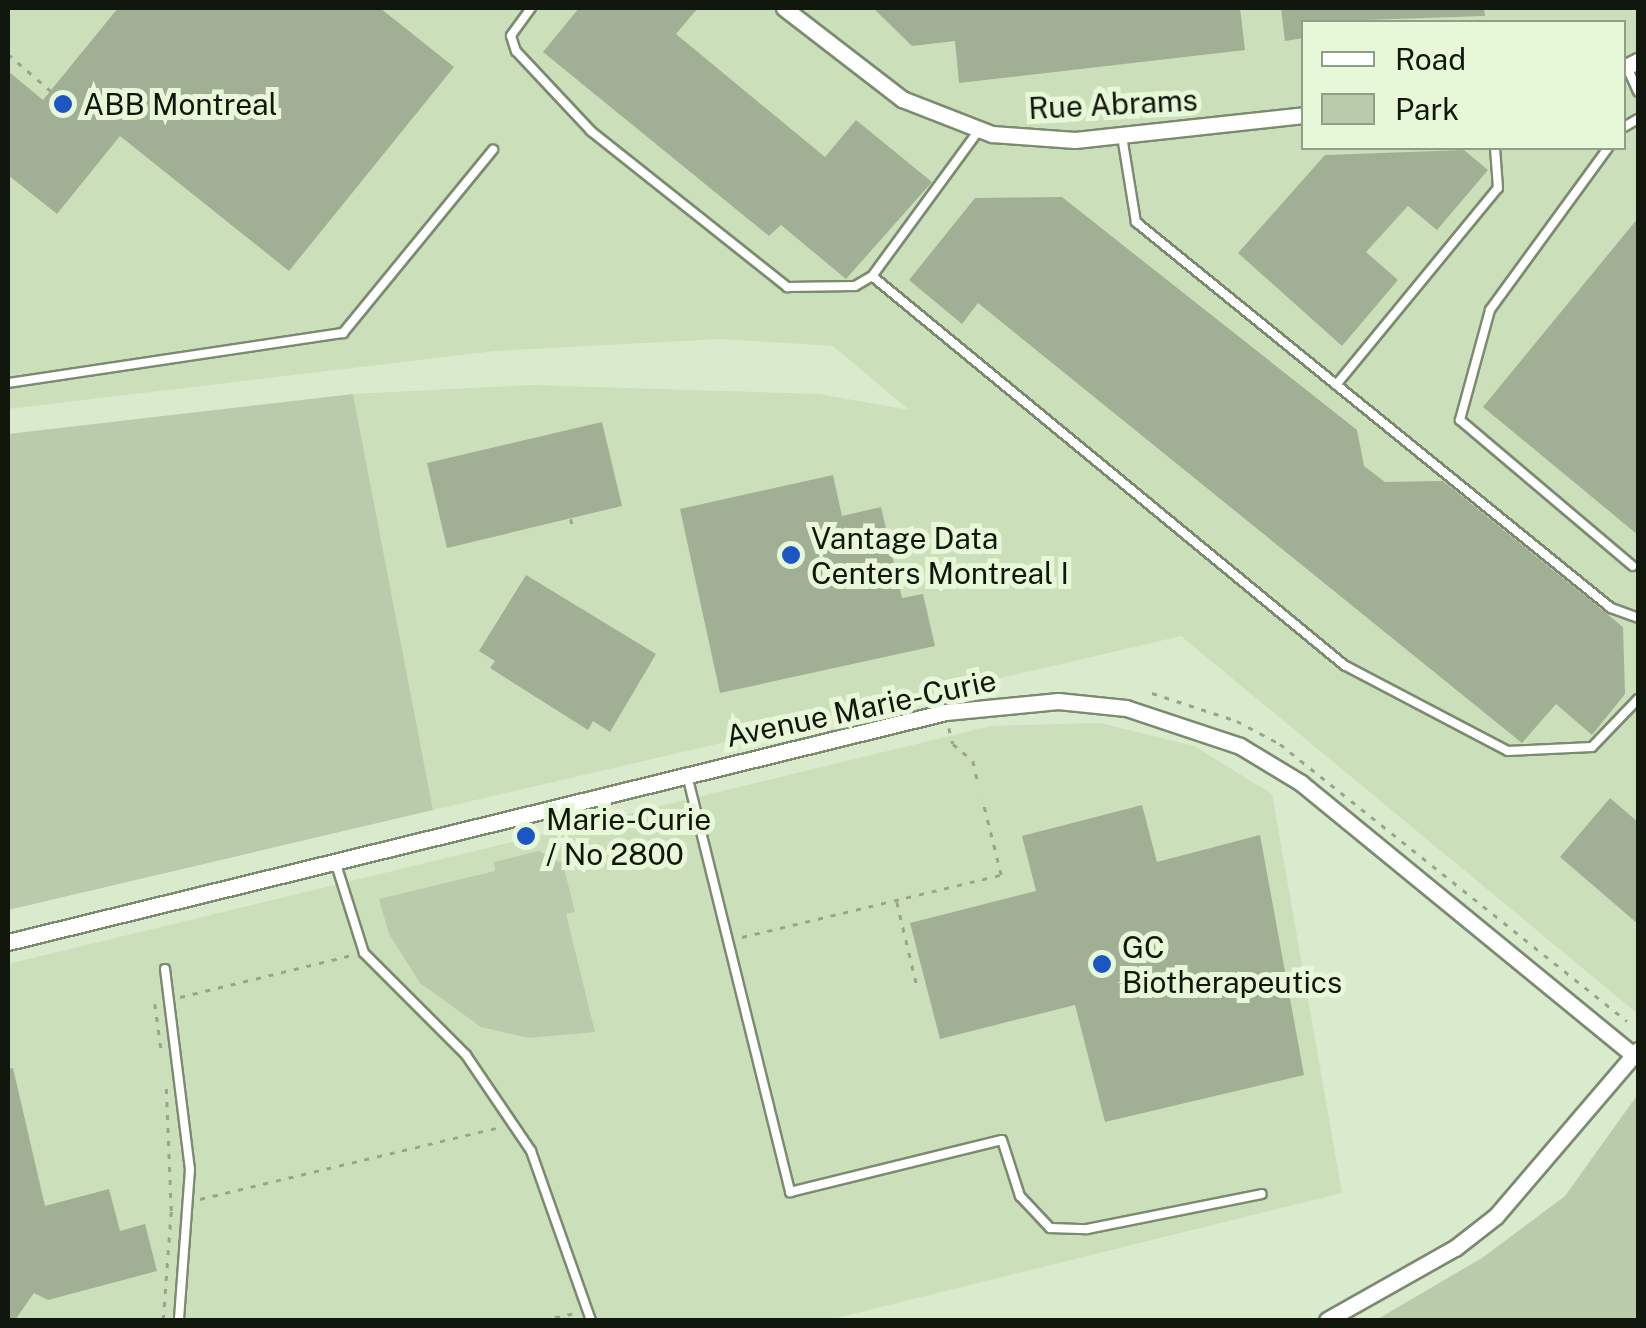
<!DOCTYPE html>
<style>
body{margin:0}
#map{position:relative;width:1646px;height:1328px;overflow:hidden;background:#daeacc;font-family:"Public Sans",sans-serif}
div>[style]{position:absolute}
.built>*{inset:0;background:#ccdfbb}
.green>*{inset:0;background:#bacbac}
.building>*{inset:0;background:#a1b094}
.path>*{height:2.5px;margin-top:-1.25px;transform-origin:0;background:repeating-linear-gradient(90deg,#98a58d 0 5px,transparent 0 13px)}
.roads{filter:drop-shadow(2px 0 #7c8b70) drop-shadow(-2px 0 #7c8b70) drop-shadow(0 2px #7c8b70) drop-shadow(0 -2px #7c8b70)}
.lane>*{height:8px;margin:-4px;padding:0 4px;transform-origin:4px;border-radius:4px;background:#fff}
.street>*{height:15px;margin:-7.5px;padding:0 7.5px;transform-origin:7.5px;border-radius:7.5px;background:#fff}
.dots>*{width:28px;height:28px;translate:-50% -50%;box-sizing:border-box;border:5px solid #e7f8d9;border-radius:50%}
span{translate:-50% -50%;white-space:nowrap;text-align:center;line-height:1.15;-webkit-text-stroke:10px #e7f8d9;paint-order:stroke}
.poi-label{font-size:30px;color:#11170c}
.left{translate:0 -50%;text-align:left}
.street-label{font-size:30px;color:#11170c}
.frame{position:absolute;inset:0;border:10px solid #11170c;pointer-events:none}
.legend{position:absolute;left:1301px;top:20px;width:325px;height:130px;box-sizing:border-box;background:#e7f8d9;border:2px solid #919e87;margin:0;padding:12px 18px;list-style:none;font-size:30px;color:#11170c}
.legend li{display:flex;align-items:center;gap:20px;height:50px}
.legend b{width:50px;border:2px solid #919e87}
</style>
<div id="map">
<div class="built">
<div style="clip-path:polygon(evenodd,8px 8px,1638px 8px,1638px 1014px,1181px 636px,433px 810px,353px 394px,531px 385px,819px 394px,909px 410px,833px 346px,720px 339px,495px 351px,8px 409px,8px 8px,1304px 22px,1624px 22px,1624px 148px,1304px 148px,1304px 22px)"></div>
<div style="clip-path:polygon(1100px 723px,1194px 746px,1272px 794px,1342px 1193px,828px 1320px,8px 1320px,8px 964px,991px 726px)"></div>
</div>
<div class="green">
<div style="clip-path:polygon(353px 394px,433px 810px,8px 910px,8px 434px)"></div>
<div style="clip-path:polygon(539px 851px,563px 864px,575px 912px,566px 914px,595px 1032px,528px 1038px,481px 1027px,420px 983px,389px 934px,379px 899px,495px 871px,494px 862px)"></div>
<div style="clip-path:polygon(1638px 1094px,1638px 1320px,1376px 1320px,1482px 1258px,1565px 1196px)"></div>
</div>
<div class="building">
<div style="clip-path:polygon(118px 8px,380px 8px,454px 67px,289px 271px,120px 136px,57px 214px,8px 175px,8px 71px,43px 100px)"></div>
<div style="clip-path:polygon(579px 8px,698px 8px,676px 34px,825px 157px,856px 120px,932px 182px,846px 279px,781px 225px,769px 236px,543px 52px)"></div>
<div style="clip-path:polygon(873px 8px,1240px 8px,1245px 50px,959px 83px,955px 41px,912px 46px)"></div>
<div style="clip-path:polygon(1281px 8px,1484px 8px,1485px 16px,1304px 22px,1304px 38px,1285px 41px)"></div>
<div style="clip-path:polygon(1464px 150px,1488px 170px,1437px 230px,1408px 206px,1366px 252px,1398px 280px,1342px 346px,1238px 253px,1325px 155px)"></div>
<div style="clip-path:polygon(1062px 197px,1357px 430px,1364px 466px,1385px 482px,1443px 481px,1623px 627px,1625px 694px,1592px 735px,1556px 704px,1522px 743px,978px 303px,962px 324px,909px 280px,975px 198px)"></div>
<div style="clip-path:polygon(1638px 218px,1638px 535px,1483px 407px)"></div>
<div style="clip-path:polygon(602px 422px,622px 506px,447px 548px,427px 463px)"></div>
<div style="clip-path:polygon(833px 475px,842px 516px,881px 507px,902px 598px,923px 594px,935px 646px,720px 693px,680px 509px)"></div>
<div style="clip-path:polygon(526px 575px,656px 654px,610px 732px,593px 721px,588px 730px,490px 668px,495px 661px,479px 651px)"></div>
<div style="clip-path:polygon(1610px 798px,1638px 822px,1638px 924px,1560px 857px)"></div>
<div style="clip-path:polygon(1142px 805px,1157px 862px,1260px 835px,1304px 1075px,1105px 1122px,1075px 1005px,940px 1039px,910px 923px,1036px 891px,1022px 836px)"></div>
<div style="clip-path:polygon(13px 1068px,45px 1206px,109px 1189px,120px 1231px,145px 1224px,157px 1271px,48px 1300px,34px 1293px,15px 1320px,8px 1320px,8px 1069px)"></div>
</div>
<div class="path">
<div style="left:8px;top:54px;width:57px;rotate:40.7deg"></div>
<div style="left:571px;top:519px;width:11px;rotate:80deg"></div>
<div style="left:1152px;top:693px;width:89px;rotate:18.2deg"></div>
<div style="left:1237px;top:721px;width:49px;rotate:28.1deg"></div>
<div style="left:1280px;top:744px;width:444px;rotate:38.6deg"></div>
<div style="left:949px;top:728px;width:16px;rotate:76deg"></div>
<div style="left:953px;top:744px;width:26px;rotate:40deg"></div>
<div style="left:973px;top:761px;width:23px;rotate:77deg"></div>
<div style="left:897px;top:902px;width:90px;rotate:76.6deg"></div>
<div style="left:742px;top:937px;width:266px;rotate:-13.5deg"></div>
<div style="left:1001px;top:875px;width:78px;rotate:-104deg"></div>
<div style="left:180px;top:997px;width:177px;rotate:-13.7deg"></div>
<div style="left:155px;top:1004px;width:51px;rotate:82.2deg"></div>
<div style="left:200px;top:1199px;width:308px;rotate:-13.5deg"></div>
<div style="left:163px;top:1320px;width:109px;rotate:-85.8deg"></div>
<div style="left:171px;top:1211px;width:124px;rotate:-92.3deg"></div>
<div style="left:542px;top:1320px;width:34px;rotate:-12deg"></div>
</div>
<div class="roads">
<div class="lane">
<div style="left:531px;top:8px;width:34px;rotate:126deg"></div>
<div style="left:511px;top:36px;width:16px;rotate:72deg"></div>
<div style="left:516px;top:51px;width:110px;rotate:46.8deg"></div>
<div style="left:591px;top:131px;width:251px;rotate:38.5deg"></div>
<div style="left:787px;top:287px;width:68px;rotate:-0.8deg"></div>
<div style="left:855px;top:286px;width:20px;rotate:-30deg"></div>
<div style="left:1627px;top:67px;width:27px;rotate:66deg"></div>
<div style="left:1624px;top:127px;width:16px;rotate:-30deg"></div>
<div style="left:979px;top:130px;width:181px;rotate:126.2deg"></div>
<div style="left:872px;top:276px;width:612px;rotate:39.49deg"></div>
<div style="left:1344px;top:665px;width:185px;rotate:27.7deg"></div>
<div style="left:1508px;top:751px;width:84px;rotate:-2.7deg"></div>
<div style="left:1592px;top:747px;width:66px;rotate:-46.2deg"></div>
<div style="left:1122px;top:136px;width:87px;rotate:80.8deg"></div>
<div style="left:1136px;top:222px;width:612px;rotate:39.1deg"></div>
<div style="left:1611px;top:608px;width:29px;rotate:20deg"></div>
<div style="left:1608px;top:148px;width:200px;rotate:126.1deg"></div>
<div style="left:1490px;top:310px;width:114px;rotate:105.3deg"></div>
<div style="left:1460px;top:420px;width:226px;rotate:40.2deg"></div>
<div style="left:8px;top:383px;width:339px;rotate:-8.5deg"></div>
<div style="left:343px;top:333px;width:237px;rotate:-50.7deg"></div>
<div style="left:1336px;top:385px;width:255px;rotate:-50.6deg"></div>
<div style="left:1498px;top:188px;width:40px;rotate:-94.3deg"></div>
<div style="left:687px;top:775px;width:430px;rotate:76.1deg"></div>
<div style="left:790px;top:1192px;width:218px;rotate:-13.8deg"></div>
<div style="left:1002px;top:1140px;width:59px;rotate:72.2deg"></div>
<div style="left:1020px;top:1196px;width:44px;rotate:46.8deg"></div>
<div style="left:1050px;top:1228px;width:37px;rotate:2deg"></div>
<div style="left:1087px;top:1229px;width:178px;rotate:-11.3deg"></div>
<div style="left:335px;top:861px;width:96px;rotate:72.5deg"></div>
<div style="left:364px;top:953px;width:144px;rotate:45deg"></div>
<div style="left:466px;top:1055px;width:116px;rotate:55.9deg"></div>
<div style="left:531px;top:1151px;width:179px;rotate:70.5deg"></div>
<div style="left:165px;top:969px;width:202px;rotate:82.9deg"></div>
<div style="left:190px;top:1169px;width:151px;rotate:94.2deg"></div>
</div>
<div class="street">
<div style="left:784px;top:8px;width:149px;rotate:37.6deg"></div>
<div style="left:902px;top:99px;width:97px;rotate:21.3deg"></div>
<div style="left:992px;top:134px;width:83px;rotate:4.1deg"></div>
<div style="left:1075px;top:140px;width:230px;rotate:-6.2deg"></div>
<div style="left:1624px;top:68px;width:16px;rotate:-27deg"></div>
<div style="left:8px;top:942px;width:966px;rotate:-13.78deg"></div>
<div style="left:946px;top:712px;width:113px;rotate:-5.6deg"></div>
<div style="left:1058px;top:701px;width:68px;rotate:5.9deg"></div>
<div style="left:1126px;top:708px;width:120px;rotate:18.4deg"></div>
<div style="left:1240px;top:746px;width:71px;rotate:31.2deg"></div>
<div style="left:1301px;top:783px;width:429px;rotate:39.3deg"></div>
<div style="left:1327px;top:1320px;width:147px;rotate:-29.4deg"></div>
<div style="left:1455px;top:1248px;width:52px;rotate:-38deg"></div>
<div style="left:1496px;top:1216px;width:218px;rotate:-49.5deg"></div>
</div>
</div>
<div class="dots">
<div style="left:63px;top:104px;background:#1c56c3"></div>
<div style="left:791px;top:555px;background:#1c56c3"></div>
<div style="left:526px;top:836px;background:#1c56c3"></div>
<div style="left:1102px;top:964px;background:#1c56c3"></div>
</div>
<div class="poi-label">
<span class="left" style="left:83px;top:104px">ABB Montreal</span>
<span class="left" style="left:811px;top:555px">Vantage Data<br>Centers Montreal I</span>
<span class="left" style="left:546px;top:836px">Marie-Curie<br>/ No 2800</span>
<span class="left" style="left:1122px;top:964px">GC<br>Biotherapeutics</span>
</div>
<div class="street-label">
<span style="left:1113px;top:104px;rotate:-3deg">Rue Abrams</span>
<span style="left:861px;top:708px;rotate:-12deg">Avenue Marie-Curie</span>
</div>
<div class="frame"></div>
<ul class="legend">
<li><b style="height:12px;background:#fff"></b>Road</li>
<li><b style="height:28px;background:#bacbac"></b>Park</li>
</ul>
</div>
